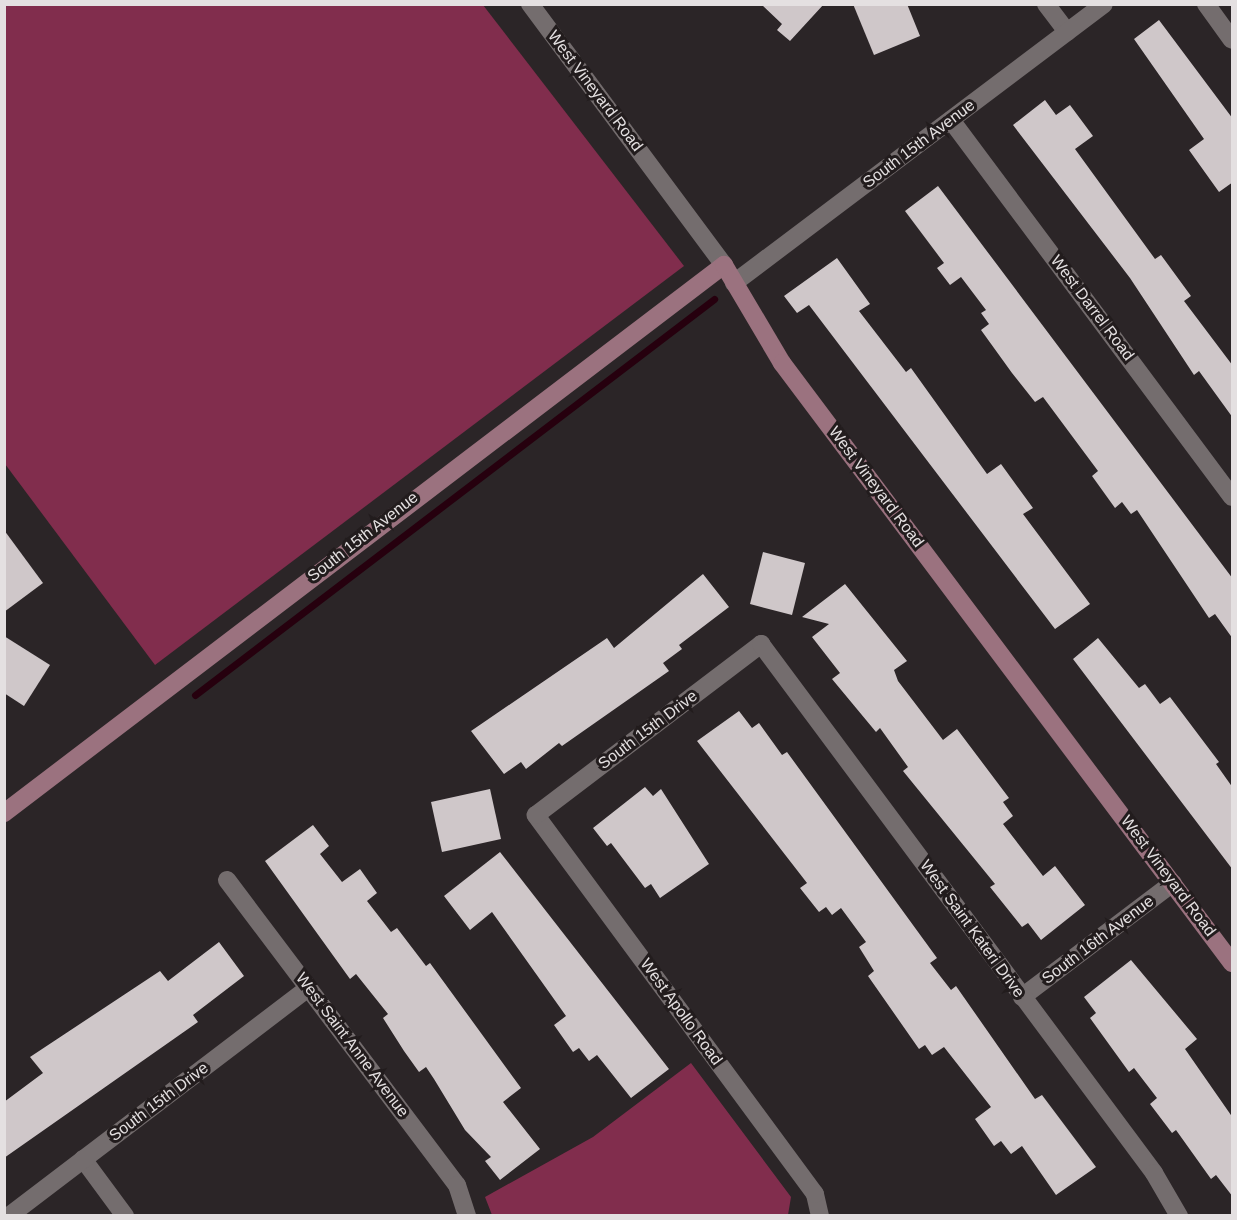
<!DOCTYPE html>
<style>
body{margin:0}
#map{position:relative;width:1237px;height:1220px;overflow:hidden;background:#2b2527;font-family:Arial,sans-serif}
div>[style]{position:absolute}
.green>*{inset:0;background:#812d4d}
.stream>*{height:7px;margin:-3.5px;padding:0 3.5px;transform-origin:3.5px;border-radius:3.5px;background:#26000e}
.building>*{inset:0;background:#cfc7c9}
.street>*{height:18px;margin:-9px;padding:0 9px;transform-origin:9px;border-radius:9px;background:#746d6e}
.secondary>*{height:18px;margin:-9px;padding:0 9px;transform-origin:9px;border-radius:9px;background:#9b727f}
span{translate:-50% -50%;white-space:nowrap;text-align:center;line-height:1.15;-webkit-text-stroke:6px #221c1d;paint-order:stroke}
.street-label{font-size:16px;color:#e4e0e1}
.frame{position:absolute;inset:0;border:6px solid #e4e0e1;pointer-events:none}
</style>
<div id="map">
<div class="green">
<div style="clip-path:polygon(5px 4px,483px 5px,684px 266px,155px 665px,5px 464px)"></div>
<div style="clip-path:polygon(691px 1063px,791px 1197px,788px 1215px,492px 1215px,485px 1197px,593px 1137px)"></div>
</div>
<div class="stream">
<div style="left:195px;top:695px;width:653px;rotate:-37.34deg"></div>
</div>
<div class="building">
<div style="clip-path:polygon(761px 4px,824px 4px,790px 41px,777px 30px,782px 24px)"></div>
<div style="clip-path:polygon(853px 4px,907px 4px,920px 36px,874px 55px)"></div>
<div style="clip-path:polygon(1159px 20px,1233px 119px,1233px 182px,1219px 192px,1189px 150px,1204px 139px,1134px 39px)"></div>
<div style="clip-path:polygon(1045px 100px,1056px 115px,1070px 105px,1093px 136px,1075px 149px,1155px 259px,1161px 255px,1191px 296px,1184px 301px,1233px 366px,1233px 418px,1199px 371px,1194px 375px,1130px 278px,1013px 125px)"></div>
<div style="clip-path:polygon(938px 186px,1233px 579px,1233px 639px,1215px 614px,1209px 618px,1137px 510px,1131px 514px,1122px 502px,1115px 508px,1092px 476px,1098px 471px,1043px 397px,1035px 402px,1012px 373px,981px 330px,989px 324px,981px 313px,986px 310px,961px 277px,950px 285px,937px 268px,944px 263px,905px 211px)"></div>
<div style="clip-path:polygon(837px 258px,870px 304px,859px 311px,906px 372px,911px 368px,987px 474px,1001px 464px,1033px 508px,1023px 514px,1090px 604px,1055px 629px,809px 305px,797px 313px,784px 296px)"></div>
<div style="clip-path:polygon(4px 530px,43px 583px,4px 612px)"></div>
<div style="clip-path:polygon(763px 552px,805px 563px,792px 615px,750px 604px)"></div>
<div style="clip-path:polygon(703px 574px,729px 607px,679px 645px,682px 649px,663px 663px,669px 671px,562px 746px,559px 743px,526px 769px,521px 762px,504px 774px,471px 731px,607px 638px,614px 648px)"></div>
<div style="clip-path:polygon(845px 584px,907px 661px,894px 670px,898px 681px,943px 740px,957px 729px,1009px 798px,1003px 802px,1013px 816px,1003px 824px,1043px 876px,1055px 866px,1085px 905px,1041px 940px,1028px 923px,1022px 927px,990px 887px,995px 884px,903px 771px,908px 767px,880px 728px,876px 732px,832px 679px,840px 673px,812px 637px,829px 624px,802px 617px)"></div>
<div style="clip-path:polygon(4px 636px,50px 665px,24px 706px,4px 693px)"></div>
<div style="clip-path:polygon(1098px 638px,1139px 688px,1145px 684px,1160px 704px,1170px 697px,1219px 762px,1216px 764px,1233px 788px,1233px 870px,1073px 659px)"></div>
<div style="clip-path:polygon(739px 711px,752px 728px,759px 723px,782px 755px,787px 752px,937px 958px,930px 963px,951px 990px,956px 986px,1035px 1099px,1042px 1095px,1096px 1167px,1056px 1195px,1022px 1146px,1011px 1154px,1001px 1141px,994px 1146px,975px 1119px,991px 1107px,944px 1047px,932px 1055px,925px 1045px,919px 1049px,868px 976px,874px 971px,859px 947px,866px 942px,841px 908px,832px 915px,826px 907px,819px 912px,800px 888px,807px 883px,697px 741px)"></div>
<div style="clip-path:polygon(645px 787px,653px 796px,661px 789px,709px 864px,660px 898px,651px 884px,645px 888px,611px 843px,607px 846px,593px 828px)"></div>
<div style="clip-path:polygon(490px 789px,501px 839px,442px 852px,431px 802px)"></div>
<div style="clip-path:polygon(313px 825px,329px 846px,320px 854px,342px 882px,360px 869px,377px 893px,367px 901px,391px 932px,397px 928px,426px 966px,430px 963px,521px 1088px,503px 1102px,540px 1149px,500px 1180px,485px 1161px,491px 1157px,465px 1130px,434px 1079px,426px 1067px,419px 1072px,404px 1051px,383px 1018px,388px 1014px,356px 974px,350px 979px,265px 861px)"></div>
<div style="clip-path:polygon(500px 852px,669px 1069px,631px 1098px,597px 1055px,589px 1061px,579px 1048px,573px 1052px,554px 1025px,566px 1016px,492px 912px,470px 930px,444px 896px)"></div>
<div style="clip-path:polygon(219px 942px,244px 976px,193px 1015px,198px 1022px,4px 1158px,4px 1102px,43px 1073px,30px 1057px,160px 971px,168px 981px)"></div>
<div style="clip-path:polygon(1131px 960px,1197px 1039px,1185px 1049px,1233px 1118px,1233px 1197px,1216px 1175px,1211px 1179px,1176px 1130px,1172px 1133px,1150px 1104px,1157px 1098px,1134px 1068px,1129px 1072px,1090px 1018px,1096px 1013px,1084px 997px)"></div>
</div>
<div class="street">
<div style="left:530px;top:4px;width:325px;rotate:53.4deg"></div>
<div style="left:1046px;top:4px;width:35px;rotate:53deg"></div>
<div style="left:1206px;top:4px;width:44px;rotate:54.2deg"></div>
<div style="left:951px;top:120px;width:470px;rotate:53.3deg"></div>
<div style="left:734px;top:283px;width:463px;rotate:-37deg"></div>
<div style="left:227px;top:880px;width:382px;rotate:53deg"></div>
<div style="left:457px;top:1185px;width:33px;rotate:72deg"></div>
<div style="left:1022px;top:997px;width:189px;rotate:-37.1deg"></div>
<div style="left:83px;top:1159px;width:71px;rotate:53.6deg"></div>
<div style="left:9px;top:1216px;width:376px;rotate:-37.3deg"></div>
<div style="left:820px;top:1216px;width:23px;rotate:-103deg"></div>
<div style="left:815px;top:1194px;width:471px;rotate:-126.4deg"></div>
<div style="left:536px;top:815px;width:283px;rotate:-37.2deg"></div>
<div style="left:761px;top:644px;width:659px;rotate:53.39deg"></div>
<div style="left:1154px;top:1173px;width:50px;rotate:59.8deg"></div>
</div>
<div class="secondary">
<div style="left:4px;top:813px;width:905px;rotate:-37.28deg"></div>
<div style="left:724px;top:265px;width:114px;rotate:59.4deg"></div>
<div style="left:782px;top:363px;width:750px;rotate:53.13deg"></div>
</div>
<div class="street-label">
<span style="left:595px;top:91px;rotate:53deg">West Vineyard Road</span>
<span style="left:919px;top:144px;rotate:-37deg">South 15th Avenue</span>
<span style="left:1092px;top:308px;rotate:53deg">West Darrel Road</span>
<span style="left:876px;top:487px;rotate:53deg">West Vineyard Road</span>
<span style="left:363px;top:537px;rotate:-38deg">South 15th Avenue</span>
<span style="left:648px;top:730px;rotate:-37deg">South 15th Drive</span>
<span style="left:1168px;top:876px;rotate:53deg">West Vineyard Road</span>
<span style="left:972px;top:929px;rotate:54deg">West Saint Kateri Drive</span>
<span style="left:1098px;top:940px;rotate:-37deg">South 16th Avenue</span>
<span style="left:681px;top:1012px;rotate:54deg">West Apollo Road</span>
<span style="left:352px;top:1045px;rotate:53deg">West Saint Anne Avenue</span>
<span style="left:159px;top:1102px;rotate:-37deg">South 15th Drive</span>
</div>
<div class="frame"></div>
</div>
